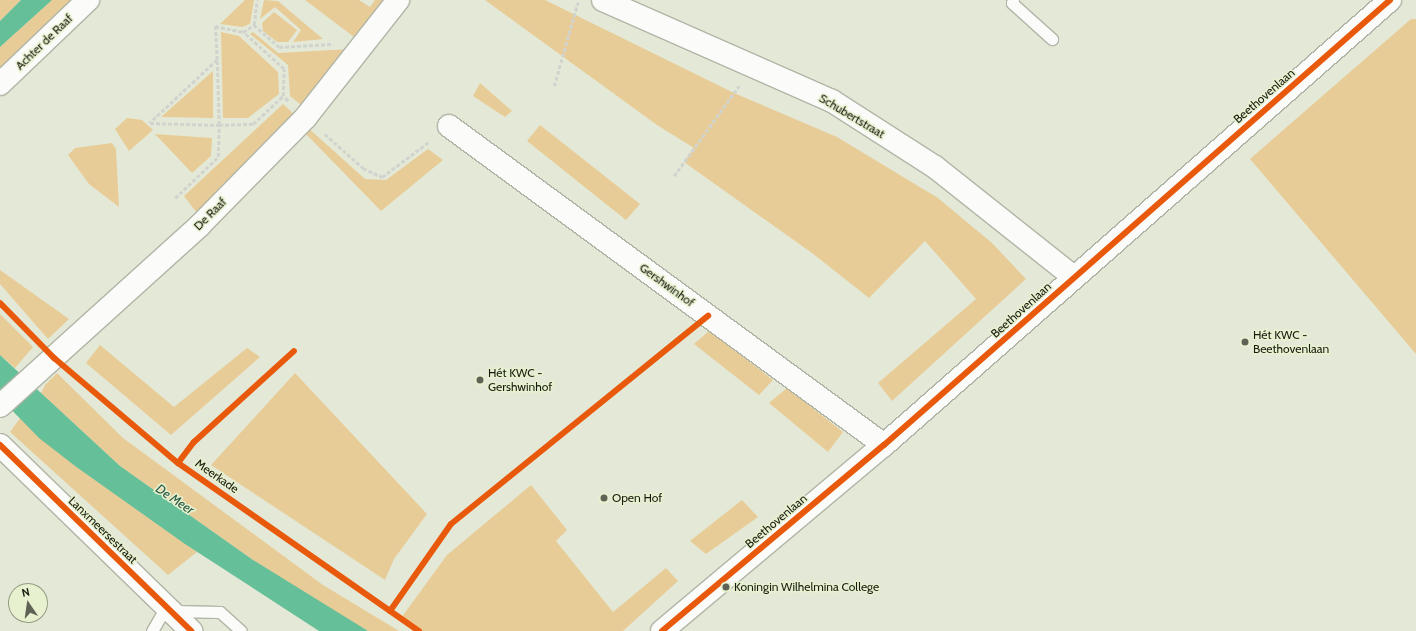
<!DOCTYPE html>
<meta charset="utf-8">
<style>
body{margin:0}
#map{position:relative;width:1416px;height:631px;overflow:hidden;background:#e4e9d7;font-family:Cabin,sans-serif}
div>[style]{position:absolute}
.green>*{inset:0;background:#e8cc97}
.water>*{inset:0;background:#65bf99}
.path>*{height:2.5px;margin-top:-1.25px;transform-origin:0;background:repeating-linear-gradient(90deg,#d1d3ce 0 4px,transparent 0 6px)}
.roads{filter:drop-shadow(1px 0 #b1b5a7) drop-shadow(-1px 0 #b1b5a7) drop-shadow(0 1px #b1b5a7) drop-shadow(0 -1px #b1b5a7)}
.service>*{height:11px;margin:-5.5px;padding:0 5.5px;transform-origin:5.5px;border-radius:5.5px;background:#fbfcf9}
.minor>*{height:22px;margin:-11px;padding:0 11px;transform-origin:11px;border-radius:11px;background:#fbfcf9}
.tertiary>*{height:22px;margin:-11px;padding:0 11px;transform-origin:11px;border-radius:11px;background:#fbfcf9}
.cycleway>*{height:6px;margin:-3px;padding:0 3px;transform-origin:3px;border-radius:3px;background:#e8590c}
.dots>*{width:11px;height:11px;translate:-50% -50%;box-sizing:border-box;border:2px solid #e7f1cf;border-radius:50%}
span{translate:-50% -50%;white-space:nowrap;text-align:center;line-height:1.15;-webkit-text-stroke:3px #e7f1cf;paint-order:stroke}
.street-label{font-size:12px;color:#181b0f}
.poi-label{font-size:12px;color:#181b0f}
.left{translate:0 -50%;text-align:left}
.water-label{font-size:13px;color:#295944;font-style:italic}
.north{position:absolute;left:8px;top:583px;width:40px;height:40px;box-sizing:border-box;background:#e7f1cf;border:1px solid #949b82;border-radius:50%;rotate:347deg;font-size:11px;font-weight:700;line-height:16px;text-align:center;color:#181b0f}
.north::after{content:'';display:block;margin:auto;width:14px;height:18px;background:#5f6355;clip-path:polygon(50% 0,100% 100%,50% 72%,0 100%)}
</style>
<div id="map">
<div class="green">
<div style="clip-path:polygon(0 0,21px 0,0 21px)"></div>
<div style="clip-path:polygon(52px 0,76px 0,0 69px,0 47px)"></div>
<div style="clip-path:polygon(245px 0,254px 0,250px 24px,242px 27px,220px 24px)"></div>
<div style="clip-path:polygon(264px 0,278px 1px,323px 39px,293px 42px,301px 30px,275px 7px,260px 19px)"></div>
<div style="clip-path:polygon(305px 0,359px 0,370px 7px,375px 0,389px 0,358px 40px)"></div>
<div style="clip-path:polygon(485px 0,545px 0,734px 93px,837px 137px,938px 198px,992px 243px,1026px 279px,892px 401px,878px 383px,976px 299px,925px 241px,869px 298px,812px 253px,684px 162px,694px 148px,657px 125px)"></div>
<div style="clip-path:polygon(274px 12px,297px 30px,288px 42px,277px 42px,263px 31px,262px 23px)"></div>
<div style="clip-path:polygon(1411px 19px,1416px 19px,1416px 354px,1250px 159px)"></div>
<div style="clip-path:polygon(221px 32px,239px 36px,278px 72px,279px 94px,248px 118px,223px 118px)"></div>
<div style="clip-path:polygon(253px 32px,278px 53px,351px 49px,306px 109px,290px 96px,288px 65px,250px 34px)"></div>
<div style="clip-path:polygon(213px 71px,213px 118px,161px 117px)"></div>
<div style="clip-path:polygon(480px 83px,512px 111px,505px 117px,473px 96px)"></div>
<div style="clip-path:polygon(283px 104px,298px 118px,200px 217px,184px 196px)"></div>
<div style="clip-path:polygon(127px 118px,142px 120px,153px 130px,129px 151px,115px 129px)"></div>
<div style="clip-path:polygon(540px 125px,640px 204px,626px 220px,527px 141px)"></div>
<div style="clip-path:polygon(306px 126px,365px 179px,386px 180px,428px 149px,443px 160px,381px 211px,303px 131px)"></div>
<div style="clip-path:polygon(155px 134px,212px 138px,211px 156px,192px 173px)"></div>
<div style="clip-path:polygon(112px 143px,116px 149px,119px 207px,89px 184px,68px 155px,75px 148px)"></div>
<div style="clip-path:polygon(0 270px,69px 319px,48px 339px,0 284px)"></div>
<div style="clip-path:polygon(0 314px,33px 347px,15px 368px,0 355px)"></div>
<div style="clip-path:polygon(709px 331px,773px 380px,759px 395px,694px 344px)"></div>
<div style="clip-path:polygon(100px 345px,174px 407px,247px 348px,260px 357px,171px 435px,86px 363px)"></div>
<div style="clip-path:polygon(57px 373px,123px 438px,323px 585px,399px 631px,368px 631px,350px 621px,253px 560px,120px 466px,41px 393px,45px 385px)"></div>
<div style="clip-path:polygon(295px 373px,427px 514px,394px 559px,385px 580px,211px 465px)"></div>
<div style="clip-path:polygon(787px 388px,843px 432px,828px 452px,769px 403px)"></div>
<div style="clip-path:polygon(20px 418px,74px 465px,197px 552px,168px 575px,10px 432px)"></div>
<div style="clip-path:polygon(531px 485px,567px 530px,556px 541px,613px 612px,666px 568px,678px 581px,623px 631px,419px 631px,401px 618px,447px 555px)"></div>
<div style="clip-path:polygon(742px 500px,758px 517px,706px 554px,690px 541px)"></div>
</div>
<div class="water">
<div style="clip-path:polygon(21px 0,52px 0,0 47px,0 21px)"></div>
<div style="clip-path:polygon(0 355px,120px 466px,253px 560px,368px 631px,319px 631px,185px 544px,75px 466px,39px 438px,0 398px)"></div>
</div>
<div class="path">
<div style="left:254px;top:25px;width:25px;rotate:-83deg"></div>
<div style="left:217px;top:60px;width:92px;rotate:136.8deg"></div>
<div style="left:150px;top:123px;width:69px;rotate:1.7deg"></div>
<div style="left:219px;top:125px;width:65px;rotate:-91.8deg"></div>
<div style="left:217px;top:60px;width:34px;rotate:-93deg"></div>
<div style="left:215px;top:26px;width:29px;rotate:12deg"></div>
<div style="left:554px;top:86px;width:87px;rotate:-74.1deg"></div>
<div style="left:288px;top:101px;width:7px;rotate:-135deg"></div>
<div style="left:283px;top:96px;width:27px;rotate:-88deg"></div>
<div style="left:284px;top:69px;width:55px;rotate:-137.9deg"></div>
<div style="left:243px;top:32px;width:13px;rotate:-32deg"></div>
<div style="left:254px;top:25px;width:33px;rotate:41deg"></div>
<div style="left:279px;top:47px;width:53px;rotate:-3.2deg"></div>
<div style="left:325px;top:134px;width:51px;rotate:41.8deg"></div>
<div style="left:363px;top:168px;width:21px;rotate:25deg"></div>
<div style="left:382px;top:177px;width:60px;rotate:-36.9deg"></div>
<div style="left:674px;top:176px;width:111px;rotate:-54.2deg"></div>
<div style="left:175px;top:198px;width:59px;rotate:-43.6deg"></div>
<div style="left:218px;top:157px;width:32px;rotate:-88deg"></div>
<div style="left:219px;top:125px;width:34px;rotate:-2deg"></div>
<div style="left:253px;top:124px;width:41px;rotate:-43deg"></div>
</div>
<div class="roads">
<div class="service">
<div style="left:1013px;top:0;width:3px;rotate:108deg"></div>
<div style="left:1012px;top:3px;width:54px;rotate:42deg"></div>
<div style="left:173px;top:611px;width:47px;rotate:1.2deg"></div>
<div style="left:220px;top:612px;width:28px;rotate:42deg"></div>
<div style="left:152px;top:631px;width:28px;rotate:-60deg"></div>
</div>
<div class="minor">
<div style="left:603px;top:0;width:250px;rotate:23.8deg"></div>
<div style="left:832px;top:101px;width:122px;rotate:32.7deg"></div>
<div style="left:935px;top:167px;width:177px;rotate:38.4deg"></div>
<div style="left:0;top:84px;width:122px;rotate:-43.7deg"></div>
<div style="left:449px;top:126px;width:539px;rotate:36.25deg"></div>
<div style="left:0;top:406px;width:270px;rotate:-42.1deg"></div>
<div style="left:200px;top:225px;width:151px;rotate:-45.5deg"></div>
<div style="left:306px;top:117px;width:149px;rotate:-51.8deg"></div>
<div style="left:662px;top:631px;width:290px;rotate:-40deg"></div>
<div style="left:884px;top:445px;width:674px;rotate:-41.33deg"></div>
</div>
<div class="tertiary">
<div style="left:0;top:445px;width:267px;rotate:44.2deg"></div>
</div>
</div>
<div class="cycleway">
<div style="left:0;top:303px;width:77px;rotate:45.5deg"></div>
<div style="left:54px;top:358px;width:162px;rotate:40.3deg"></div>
<div style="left:178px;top:463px;width:294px;rotate:34.9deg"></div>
<div style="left:0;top:445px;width:267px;rotate:44.2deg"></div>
<div style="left:178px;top:463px;width:26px;rotate:-53deg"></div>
<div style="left:194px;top:442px;width:135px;rotate:-42.3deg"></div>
<div style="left:390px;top:611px;width:106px;rotate:-55deg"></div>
<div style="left:451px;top:524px;width:331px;rotate:-39deg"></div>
<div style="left:662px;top:631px;width:290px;rotate:-40deg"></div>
<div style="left:884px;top:445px;width:674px;rotate:-41.33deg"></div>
</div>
<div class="dots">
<div style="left:1245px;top:342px;background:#5f6355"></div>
<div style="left:480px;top:380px;background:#5f6355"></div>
<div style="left:604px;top:498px;background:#5f6355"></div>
<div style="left:726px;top:587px;background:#5f6355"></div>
</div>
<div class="street-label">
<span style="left:44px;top:42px;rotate:-44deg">Achter de Raaf</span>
<span style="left:1264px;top:96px;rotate:-41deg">Beethovenlaan</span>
<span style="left:852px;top:116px;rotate:31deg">Schubertstraat</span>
<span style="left:210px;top:214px;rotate:-45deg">De Raaf</span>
<span style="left:667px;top:285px;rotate:36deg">Gershwinhof</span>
<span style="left:1021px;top:310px;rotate:-42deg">Beethovenlaan</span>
<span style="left:217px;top:476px;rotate:35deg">Meerkade</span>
<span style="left:776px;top:521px;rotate:-40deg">Beethovenlaan</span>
<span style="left:103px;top:530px;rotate:44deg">Lanxmeersestraat</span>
</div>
<div class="poi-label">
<span class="left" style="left:1253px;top:342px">Hét KWC -<br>Beethovenlaan</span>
<span class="left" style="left:488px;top:380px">Hét KWC -<br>Gershwinhof</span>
<span class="left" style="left:612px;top:498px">Open Hof</span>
<span class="left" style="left:734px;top:587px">Koningin Wilhelmina College</span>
</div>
<div class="water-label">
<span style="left:175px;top:499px;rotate:34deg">De Meer</span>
</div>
<div class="north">N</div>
</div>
